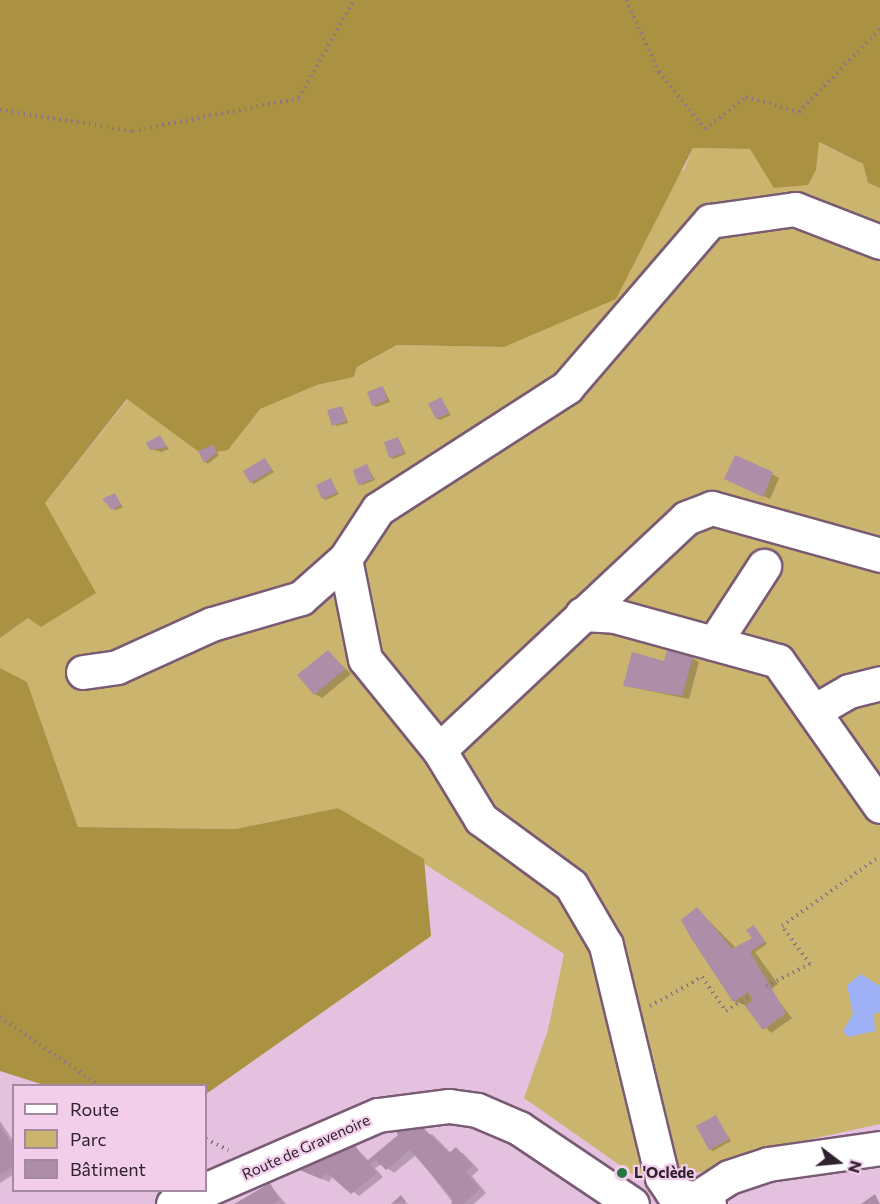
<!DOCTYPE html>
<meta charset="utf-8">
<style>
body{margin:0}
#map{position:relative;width:880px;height:1204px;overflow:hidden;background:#e4c1de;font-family:Commissioner,sans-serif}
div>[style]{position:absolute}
.green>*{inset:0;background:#cbb46d}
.forest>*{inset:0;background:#aa9242}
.water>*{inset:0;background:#9daff5}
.shadow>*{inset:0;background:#0003}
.building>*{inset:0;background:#ae8da8}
.path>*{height:4px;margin-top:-2px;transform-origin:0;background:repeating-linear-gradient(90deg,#8c7388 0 1.5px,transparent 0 6px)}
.roads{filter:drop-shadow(2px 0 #795b74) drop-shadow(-2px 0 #795b74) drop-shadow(0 2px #795b74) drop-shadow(0 -2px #795b74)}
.minor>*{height:33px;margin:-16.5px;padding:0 16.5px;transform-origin:16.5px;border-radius:16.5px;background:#fff}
.dots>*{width:16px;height:16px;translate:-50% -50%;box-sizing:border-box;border:3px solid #f2ceeb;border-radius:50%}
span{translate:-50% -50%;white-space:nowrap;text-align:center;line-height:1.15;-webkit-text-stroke:4.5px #f2ceeb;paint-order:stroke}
.street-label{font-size:15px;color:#2f222d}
.poi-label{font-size:15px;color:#2f222d;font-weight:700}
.left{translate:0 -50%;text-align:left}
.legend{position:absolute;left:12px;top:1084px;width:195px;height:108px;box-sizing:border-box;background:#f2ceeb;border:2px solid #a4899f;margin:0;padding:8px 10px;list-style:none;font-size:18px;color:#2f222d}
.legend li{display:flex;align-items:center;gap:12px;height:30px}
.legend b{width:30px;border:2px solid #a4899f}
.north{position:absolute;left:808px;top:1132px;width:60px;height:60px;-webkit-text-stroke:4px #f2ceeb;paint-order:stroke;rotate:106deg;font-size:16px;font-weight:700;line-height:24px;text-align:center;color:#2f222d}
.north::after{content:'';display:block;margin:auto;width:21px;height:27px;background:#2f222d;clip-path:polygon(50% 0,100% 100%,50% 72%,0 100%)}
</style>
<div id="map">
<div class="green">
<div style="clip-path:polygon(818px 142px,863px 164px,868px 183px,880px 188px,880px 1124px,742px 1154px,708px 1171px,641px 1180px,524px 1098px,548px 1030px,564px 954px,338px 808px,235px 829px,78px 827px,27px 683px,0 668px,0 638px,28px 618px,45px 503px,128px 399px,203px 455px,228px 450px,259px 409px,317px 385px,354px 377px,357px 367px,397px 345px,504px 347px,684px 169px,693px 148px,750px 149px,816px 170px)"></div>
</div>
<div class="forest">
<div style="clip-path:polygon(0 0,880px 0,880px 188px,868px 183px,863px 164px,819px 142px,816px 170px,808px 185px,774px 188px,750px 149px,693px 148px,616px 299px,504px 347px,397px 345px,357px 367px,354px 377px,317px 385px,260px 409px,228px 450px,203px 455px,127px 399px,45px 503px,96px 593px,41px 627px,28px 618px,0 638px)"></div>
<div style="clip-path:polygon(0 668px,27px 682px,78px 827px,235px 829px,338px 808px,424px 859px,431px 936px,206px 1094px,206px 1086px,44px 1085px,0 1071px)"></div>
</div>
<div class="water">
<div style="clip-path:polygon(861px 974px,880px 986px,880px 1012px,874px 1014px,875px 1031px,848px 1037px,843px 1031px,853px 1014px,847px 985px)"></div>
</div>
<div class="shadow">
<div style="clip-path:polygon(383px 387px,390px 402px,376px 407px,373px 405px)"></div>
<div style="clip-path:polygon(441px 399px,451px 415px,440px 420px,437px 418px)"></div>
<div style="clip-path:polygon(342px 407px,348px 423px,337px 426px,334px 424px)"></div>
<div style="clip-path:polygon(160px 437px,169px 449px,161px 452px,151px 449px)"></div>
<div style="clip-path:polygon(398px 438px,406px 454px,393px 459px,390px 457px)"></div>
<div style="clip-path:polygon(213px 447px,219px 455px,208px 464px,205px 462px)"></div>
<div style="clip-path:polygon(265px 460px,274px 472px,254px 484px,251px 482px)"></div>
<div style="clip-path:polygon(367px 466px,375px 480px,362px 485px,359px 484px)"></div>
<div style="clip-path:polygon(772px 474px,779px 478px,770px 499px,733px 482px)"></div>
<div style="clip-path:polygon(330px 480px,339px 494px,326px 500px,323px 498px)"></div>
<div style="clip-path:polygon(115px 495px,123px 507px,116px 510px,113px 508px)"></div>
<div style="clip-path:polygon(328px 652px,351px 674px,322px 698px,315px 694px)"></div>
<div style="clip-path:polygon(692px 658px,699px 662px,689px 699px,625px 686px,665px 662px)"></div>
<div style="clip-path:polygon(697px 909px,736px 948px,754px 938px,754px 926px,767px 944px,755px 952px,778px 984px,770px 990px,792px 1018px,771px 1033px,747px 1006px,734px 1001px,683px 920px)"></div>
<div style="clip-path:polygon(716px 1117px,731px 1141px,713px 1151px,710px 1149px)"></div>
<div style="clip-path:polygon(0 1121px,14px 1142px,14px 1174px,0 1183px)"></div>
<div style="clip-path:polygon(432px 1134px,451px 1153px,463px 1153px,479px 1170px,472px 1176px,486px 1193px,474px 1204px,454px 1204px,416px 1155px,394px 1173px,382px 1164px,375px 1168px,383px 1177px,359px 1196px,333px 1176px,329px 1182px,304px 1171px,352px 1144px,369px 1161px)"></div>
<div style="clip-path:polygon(270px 1185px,286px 1204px,237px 1204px)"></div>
<div style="clip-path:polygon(401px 1197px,408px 1204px,393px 1204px)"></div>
</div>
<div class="building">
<div style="clip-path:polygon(383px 386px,387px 400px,372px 406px,367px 392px)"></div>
<div style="clip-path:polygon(441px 397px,449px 413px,436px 419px,428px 404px)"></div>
<div style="clip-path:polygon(342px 406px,346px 421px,332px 426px,327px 410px)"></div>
<div style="clip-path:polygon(160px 435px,167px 447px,150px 450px,146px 443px)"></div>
<div style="clip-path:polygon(398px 437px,404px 453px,389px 458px,384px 442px)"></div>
<div style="clip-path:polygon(213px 445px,217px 452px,204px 463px,198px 451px)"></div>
<div style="clip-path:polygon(735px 455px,773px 472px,763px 497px,724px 479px)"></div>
<div style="clip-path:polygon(265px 458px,272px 470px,250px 483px,243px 471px)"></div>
<div style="clip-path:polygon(367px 464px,373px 479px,358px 485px,353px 470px)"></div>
<div style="clip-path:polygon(331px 478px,337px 493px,322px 499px,316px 485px)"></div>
<div style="clip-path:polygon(115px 493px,121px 505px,112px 510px,102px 499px)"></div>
<div style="clip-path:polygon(328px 650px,345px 669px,314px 695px,297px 675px)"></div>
<div style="clip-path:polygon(667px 650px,693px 657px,682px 696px,623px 686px,632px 652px,664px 661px)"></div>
<div style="clip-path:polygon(697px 907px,732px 949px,752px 938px,746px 930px,754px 925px,765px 942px,750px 952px,786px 1013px,763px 1030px,745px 1006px,753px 1000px,748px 992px,733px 1002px,691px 938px,681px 920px)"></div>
<div style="clip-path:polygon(716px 1115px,729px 1139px,709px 1150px,696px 1126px)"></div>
<div style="clip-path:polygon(416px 1121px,449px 1153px,456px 1147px,473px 1166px,466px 1172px,480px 1189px,463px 1204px,451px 1204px,453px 1199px,410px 1150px,386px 1170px,376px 1160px,369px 1164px,377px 1173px,351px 1194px,326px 1172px,321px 1179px,295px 1168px,352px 1142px,367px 1161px,398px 1135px,393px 1127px)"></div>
<div style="clip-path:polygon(0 1126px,14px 1148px,14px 1166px,0 1175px)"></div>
<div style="clip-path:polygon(270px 1183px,280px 1200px,274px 1204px,234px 1204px)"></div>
<div style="clip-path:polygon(875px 1194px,880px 1204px,861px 1204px)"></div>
<div style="clip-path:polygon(401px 1195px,406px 1202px,391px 1204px)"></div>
</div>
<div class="path">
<div style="left:626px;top:0;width:79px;rotate:65.4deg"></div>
<div style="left:659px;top:72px;width:73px;rotate:51.1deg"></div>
<div style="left:705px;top:129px;width:52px;rotate:-38deg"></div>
<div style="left:746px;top:97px;width:55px;rotate:15.8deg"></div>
<div style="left:799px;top:112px;width:116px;rotate:-45.7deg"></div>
<div style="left:0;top:110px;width:135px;rotate:9deg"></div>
<div style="left:133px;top:131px;width:169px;rotate:-11.2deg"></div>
<div style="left:299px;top:98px;width:112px;rotate:-60.7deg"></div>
<div style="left:766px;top:986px;width:49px;rotate:-26.6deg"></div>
<div style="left:810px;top:964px;width:47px;rotate:-126.4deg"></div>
<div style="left:782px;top:926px;width:120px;rotate:-35.5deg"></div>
<div style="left:650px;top:1006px;width:60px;rotate:-29.1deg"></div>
<div style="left:702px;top:977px;width:42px;rotate:54.8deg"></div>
<div style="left:726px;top:1011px;width:28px;rotate:-32deg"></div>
<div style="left:0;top:1017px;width:121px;rotate:34.6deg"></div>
<div style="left:206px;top:1139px;width:25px;rotate:26deg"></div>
</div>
<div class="roads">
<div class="minor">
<div style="left:582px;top:614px;width:33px;rotate:3deg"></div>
<div style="left:615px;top:616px;width:169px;rotate:15.4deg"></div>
<div style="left:778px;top:661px;width:177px;rotate:54.9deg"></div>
<div style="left:714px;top:643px;width:92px;rotate:-57deg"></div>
<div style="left:83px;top:672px;width:34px;rotate:-8deg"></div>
<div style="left:117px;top:667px;width:104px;rotate:-24.4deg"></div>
<div style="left:212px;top:624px;width:93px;rotate:-16.3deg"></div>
<div style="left:301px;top:598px;width:59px;rotate:-41.6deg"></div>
<div style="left:816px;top:710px;width:38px;rotate:-30deg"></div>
<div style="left:849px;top:691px;width:32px;rotate:-14deg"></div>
<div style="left:439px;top:750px;width:117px;rotate:-129.1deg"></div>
<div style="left:365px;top:659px;width:102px;rotate:-101.3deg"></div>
<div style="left:345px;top:559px;width:60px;rotate:-56.6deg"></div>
<div style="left:378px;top:509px;width:225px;rotate:-32.8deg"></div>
<div style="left:567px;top:387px;width:219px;rotate:-49.3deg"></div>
<div style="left:710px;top:221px;width:86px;rotate:-8deg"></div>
<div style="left:795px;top:209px;width:91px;rotate:21.2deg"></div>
<div style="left:681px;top:1200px;width:14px;rotate:-4deg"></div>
<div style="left:695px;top:1199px;width:40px;rotate:-32.9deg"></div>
<div style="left:729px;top:1177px;width:41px;rotate:-18.4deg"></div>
<div style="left:768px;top:1164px;width:113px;rotate:-8.1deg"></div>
<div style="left:173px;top:1204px;width:223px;rotate:-23.5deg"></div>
<div style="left:378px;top:1115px;width:72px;rotate:-7.2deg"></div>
<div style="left:449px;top:1106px;width:28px;rotate:8deg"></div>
<div style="left:477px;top:1110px;width:46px;rotate:23.2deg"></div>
<div style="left:519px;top:1128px;width:136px;rotate:33.9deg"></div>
<div style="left:709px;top:1204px;width:39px;rotate:-162deg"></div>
<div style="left:672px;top:1192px;width:18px;rotate:-124deg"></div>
<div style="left:662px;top:1177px;width:239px;rotate:-103.6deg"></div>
<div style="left:606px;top:945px;width:69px;rotate:-120.3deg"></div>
<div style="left:571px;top:885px;width:112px;rotate:-143.7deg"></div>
<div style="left:481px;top:819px;width:81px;rotate:-121.3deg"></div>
<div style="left:439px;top:750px;width:339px;rotate:-43.2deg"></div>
<div style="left:686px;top:518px;width:28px;rotate:-21deg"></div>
<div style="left:712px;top:508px;width:174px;rotate:15.6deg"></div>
</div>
</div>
<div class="dots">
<div style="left:622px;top:1173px;background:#277544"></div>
</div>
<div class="street-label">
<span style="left:306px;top:1147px;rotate:-24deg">Route de Gravenoire</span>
</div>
<div class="poi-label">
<span class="left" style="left:634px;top:1173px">L'Oclède</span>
</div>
<ul class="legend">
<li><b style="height:8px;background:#fff"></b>Route</li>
<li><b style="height:16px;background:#cbb46d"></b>Parc</li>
<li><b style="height:16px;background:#ae8da8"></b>Bâtiment</li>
</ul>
<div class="north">N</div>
</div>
